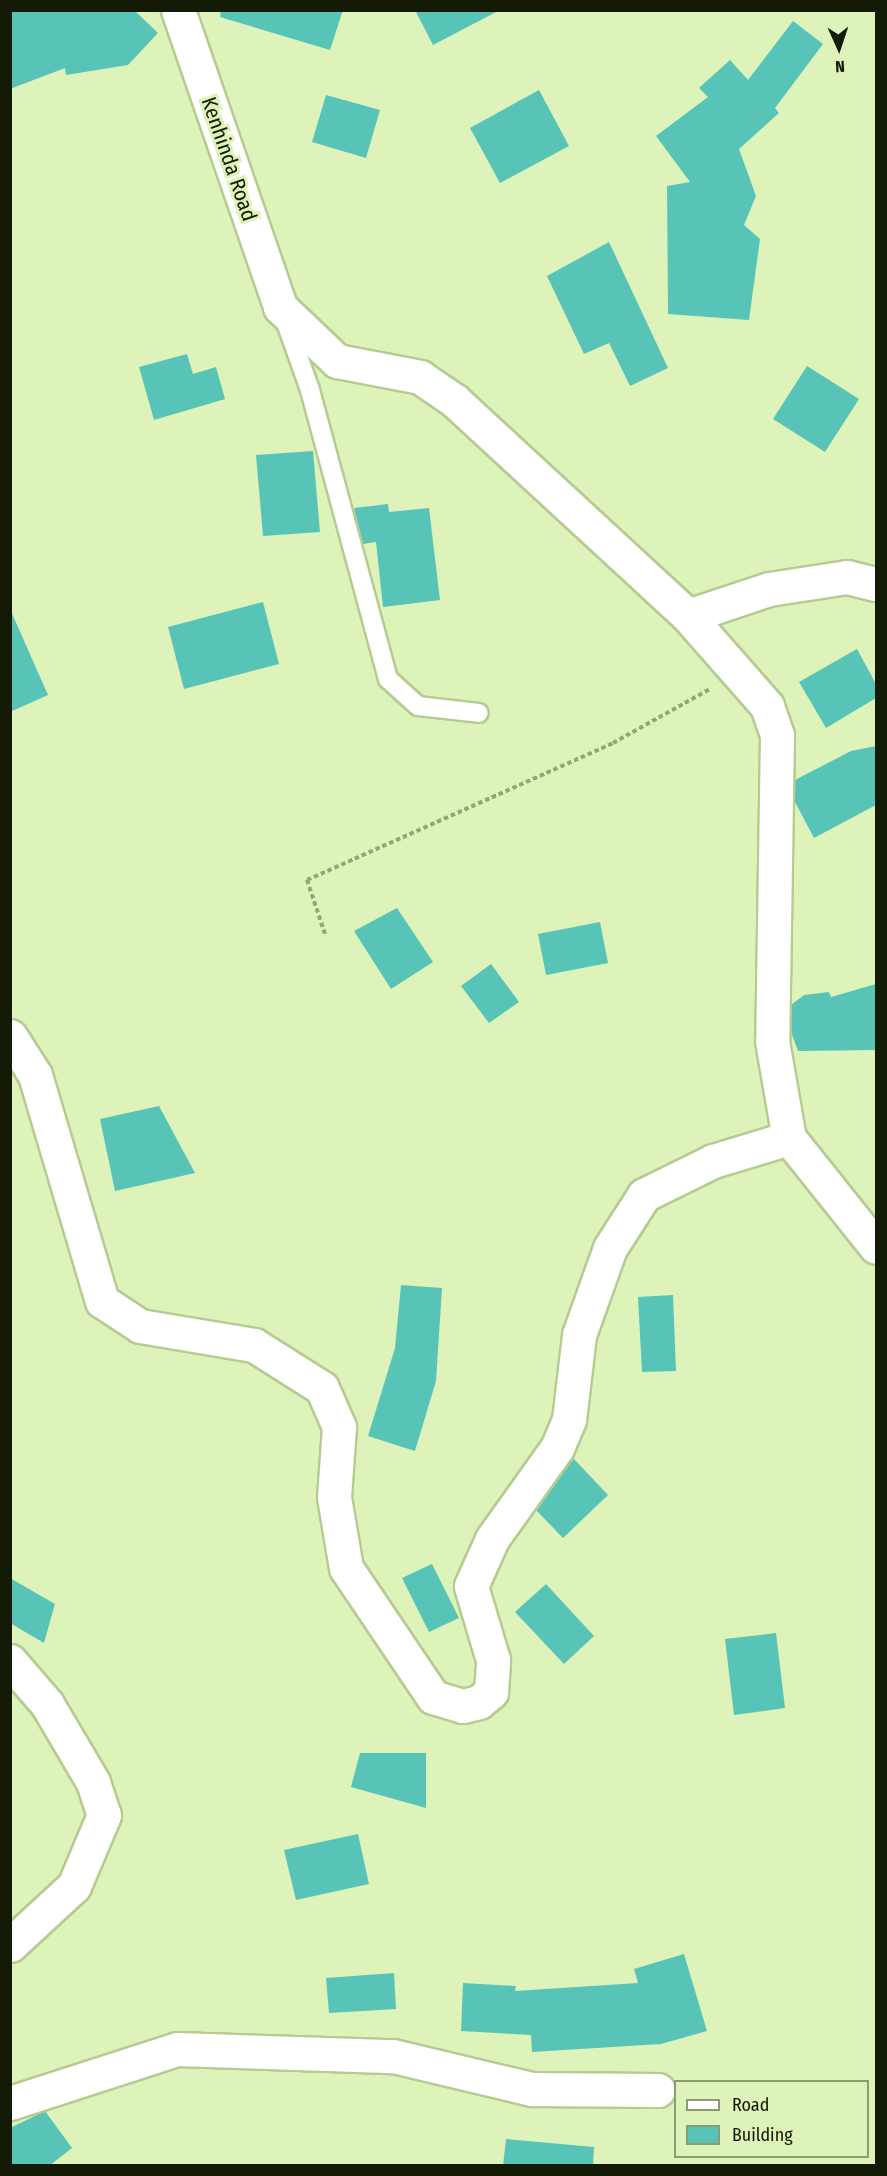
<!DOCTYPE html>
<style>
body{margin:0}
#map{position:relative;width:887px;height:2176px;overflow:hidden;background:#ddf3b9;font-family:"Fira Sans Condensed",sans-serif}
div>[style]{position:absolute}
.building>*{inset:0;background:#57c4b7}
.path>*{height:4px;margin-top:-2px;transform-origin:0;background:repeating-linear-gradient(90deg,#94a578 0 4.5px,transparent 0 7.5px)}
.roads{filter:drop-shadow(2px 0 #b6cb92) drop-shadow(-2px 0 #b6cb92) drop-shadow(0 2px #b6cb92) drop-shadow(0 -2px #b6cb92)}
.service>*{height:18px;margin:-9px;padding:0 9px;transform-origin:9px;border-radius:9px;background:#fff}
.minor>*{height:33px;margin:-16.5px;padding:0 16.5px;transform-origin:16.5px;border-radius:16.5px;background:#fff}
span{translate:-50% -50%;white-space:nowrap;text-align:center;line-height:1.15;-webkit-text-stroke:6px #ddf3b9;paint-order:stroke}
.street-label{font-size:21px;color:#131a05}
.frame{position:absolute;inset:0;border:12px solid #131a05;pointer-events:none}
.legend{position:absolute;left:674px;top:2080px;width:195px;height:78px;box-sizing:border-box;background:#ddf3b9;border:2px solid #8c9c71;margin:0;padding:8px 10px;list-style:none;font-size:18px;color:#131a05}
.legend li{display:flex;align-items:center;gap:12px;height:30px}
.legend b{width:30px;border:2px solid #8c9c71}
.north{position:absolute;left:809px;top:18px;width:60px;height:60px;-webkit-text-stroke:4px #ddf3b9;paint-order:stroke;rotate:177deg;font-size:16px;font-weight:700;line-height:24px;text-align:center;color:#131a05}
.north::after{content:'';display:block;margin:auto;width:21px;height:27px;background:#131a05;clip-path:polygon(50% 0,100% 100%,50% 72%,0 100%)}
</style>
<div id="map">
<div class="building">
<div style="clip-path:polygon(10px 10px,134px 10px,158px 33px,128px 65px,66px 75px,65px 68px,10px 89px)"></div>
<div style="clip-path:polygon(221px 10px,343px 10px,330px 50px,220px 17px)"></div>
<div style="clip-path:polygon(415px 10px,500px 10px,433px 45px)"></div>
<div style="clip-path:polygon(793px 21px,823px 44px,775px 108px,779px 113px,739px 149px,756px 196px,744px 225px,760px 239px,749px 320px,668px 314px,667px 186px,690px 182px,656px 136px,708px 97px,699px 88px,730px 60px,748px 80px)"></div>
<div style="clip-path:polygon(539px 90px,569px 146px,500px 183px,470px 128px)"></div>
<div style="clip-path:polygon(326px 95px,380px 110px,366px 158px,312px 142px)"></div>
<div style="clip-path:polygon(609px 242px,668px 368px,630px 386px,609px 343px,584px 354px,547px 276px)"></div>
<div style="clip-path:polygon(187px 354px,193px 374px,216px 367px,225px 399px,154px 420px,139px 367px)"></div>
<div style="clip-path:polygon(807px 366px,859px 399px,825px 452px,773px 419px)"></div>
<div style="clip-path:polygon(313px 451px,320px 532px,263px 536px,256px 455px)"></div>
<div style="clip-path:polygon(388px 504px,389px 512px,429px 508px,440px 600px,383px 607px,376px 542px,363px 544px,354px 508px)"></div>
<div style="clip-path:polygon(263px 602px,279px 664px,184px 689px,168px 627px)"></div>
<div style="clip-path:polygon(10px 609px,48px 695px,10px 712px)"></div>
<div style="clip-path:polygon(857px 649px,876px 684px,876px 698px,826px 728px,799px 682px)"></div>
<div style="clip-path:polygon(876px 746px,876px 805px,814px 838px,795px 802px,795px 780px,851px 751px)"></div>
<div style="clip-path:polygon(397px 908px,433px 962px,391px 989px,354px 931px)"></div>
<div style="clip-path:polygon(600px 922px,608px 963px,546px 975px,538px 934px)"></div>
<div style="clip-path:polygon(491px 964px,519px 1002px,489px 1023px,461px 986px)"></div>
<div style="clip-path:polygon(876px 984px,876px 1050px,798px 1051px,791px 1032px,791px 1005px,804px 995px,829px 992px,831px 997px)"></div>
<div style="clip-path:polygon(159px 1106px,195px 1173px,115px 1191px,100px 1119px)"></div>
<div style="clip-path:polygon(401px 1285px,442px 1288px,436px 1381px,415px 1451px,368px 1436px,395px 1348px)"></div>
<div style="clip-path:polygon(673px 1295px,676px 1371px,642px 1372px,638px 1297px)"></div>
<div style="clip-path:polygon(573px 1458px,608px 1495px,563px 1538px,536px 1510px)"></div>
<div style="clip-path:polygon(432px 1564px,459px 1618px,429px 1632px,402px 1578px)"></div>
<div style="clip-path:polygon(10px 1578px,55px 1604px,44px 1643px,10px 1623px)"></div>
<div style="clip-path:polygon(546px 1584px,594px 1636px,564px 1664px,515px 1612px)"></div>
<div style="clip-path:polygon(776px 1633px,785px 1708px,734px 1715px,725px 1639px)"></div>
<div style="clip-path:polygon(360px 1753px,426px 1753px,426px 1808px,351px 1787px)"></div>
<div style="clip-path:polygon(358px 1834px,369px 1884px,296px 1900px,284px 1850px)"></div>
<div style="clip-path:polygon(684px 1954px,707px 2031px,661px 2044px,532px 2052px,531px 2035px,461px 2031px,463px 1983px,516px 1986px,515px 1991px,638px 1983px,634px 1969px)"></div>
<div style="clip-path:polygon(394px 1973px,396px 2009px,329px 2013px,326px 1978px)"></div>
<div style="clip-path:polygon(45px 2111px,72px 2148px,49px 2166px,10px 2166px,10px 2128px)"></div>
<div style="clip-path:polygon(506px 2139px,594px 2147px,593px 2166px,503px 2166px)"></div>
</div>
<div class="path">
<div style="left:325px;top:934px;width:57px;rotate:-108.4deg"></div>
<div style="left:307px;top:880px;width:335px;rotate:-24.1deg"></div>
<div style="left:613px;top:743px;width:111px;rotate:-29.1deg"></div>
</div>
<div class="roads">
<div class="service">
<div style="left:285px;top:320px;width:74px;rotate:70.3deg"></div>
<div style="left:310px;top:390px;width:299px;rotate:74.9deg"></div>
<div style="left:388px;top:679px;width:40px;rotate:42deg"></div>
<div style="left:418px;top:706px;width:61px;rotate:6.5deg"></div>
</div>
<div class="minor">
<div style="left:178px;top:10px;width:314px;rotate:71deg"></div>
<div style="left:280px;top:307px;width:79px;rotate:43.5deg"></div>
<div style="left:337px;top:361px;width:85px;rotate:10.9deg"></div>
<div style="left:420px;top:377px;width:42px;rotate:34.4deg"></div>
<div style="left:455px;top:401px;width:317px;rotate:42.7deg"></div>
<div style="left:688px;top:616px;width:120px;rotate:48.7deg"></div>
<div style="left:767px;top:706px;width:31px;rotate:71deg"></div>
<div style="left:777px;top:735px;width:306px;rotate:90.9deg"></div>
<div style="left:772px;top:1041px;width:98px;rotate:80.1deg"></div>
<div style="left:789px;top:1138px;width:139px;rotate:51.4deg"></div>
<div style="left:688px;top:616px;width:85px;rotate:-18.4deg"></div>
<div style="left:769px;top:589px;width:79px;rotate:-8.7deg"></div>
<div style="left:847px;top:577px;width:30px;rotate:14deg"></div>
<div style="left:10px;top:1036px;width:46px;rotate:57.3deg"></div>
<div style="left:35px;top:1075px;width:236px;rotate:73.5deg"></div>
<div style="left:102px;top:1301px;width:45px;rotate:33.3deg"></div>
<div style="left:140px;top:1326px;width:116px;rotate:9.5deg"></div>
<div style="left:254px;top:1345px;width:80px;rotate:32.3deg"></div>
<div style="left:322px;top:1388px;width:43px;rotate:66.4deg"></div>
<div style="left:339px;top:1427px;width:70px;rotate:94.1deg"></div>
<div style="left:334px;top:1497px;width:72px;rotate:80.4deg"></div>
<div style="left:346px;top:1568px;width:156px;rotate:56deg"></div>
<div style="left:433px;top:1697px;width:31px;rotate:17deg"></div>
<div style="left:463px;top:1706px;width:16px;rotate:-14deg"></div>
<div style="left:479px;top:1702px;width:16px;rotate:-40deg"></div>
<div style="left:491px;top:1692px;width:32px;rotate:-86deg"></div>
<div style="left:493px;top:1660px;width:77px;rotate:-106.6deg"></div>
<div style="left:471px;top:1586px;width:51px;rotate:-65.9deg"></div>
<div style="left:492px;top:1539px;width:112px;rotate:-54.5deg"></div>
<div style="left:557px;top:1448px;width:30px;rotate:-67deg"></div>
<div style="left:569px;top:1420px;width:86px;rotate:-83.3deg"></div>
<div style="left:579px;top:1335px;width:92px;rotate:-70.4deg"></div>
<div style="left:610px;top:1248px;width:63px;rotate:-57.3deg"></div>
<div style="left:644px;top:1195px;width:77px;rotate:-26.2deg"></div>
<div style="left:713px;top:1161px;width:79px;rotate:-16.8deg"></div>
<div style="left:10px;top:1661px;width:57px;rotate:49.3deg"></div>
<div style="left:47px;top:1704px;width:91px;rotate:59.5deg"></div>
<div style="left:93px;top:1782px;width:35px;rotate:72deg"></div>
<div style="left:104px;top:1815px;width:77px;rotate:112.9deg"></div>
<div style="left:74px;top:1886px;width:87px;rotate:137.3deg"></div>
<div style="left:10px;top:2103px;width:176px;rotate:-17.9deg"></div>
<div style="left:177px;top:2049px;width:216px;rotate:1.9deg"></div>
<div style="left:393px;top:2056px;width:143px;rotate:13.4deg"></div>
<div style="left:532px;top:2089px;width:126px;rotate:0.5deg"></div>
</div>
</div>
<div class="street-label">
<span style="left:229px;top:159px;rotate:71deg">Kenhinda Road</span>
</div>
<div class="frame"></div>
<ul class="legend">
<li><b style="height:8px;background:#fff"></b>Road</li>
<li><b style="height:16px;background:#57c4b7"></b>Building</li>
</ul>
<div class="north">N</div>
</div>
